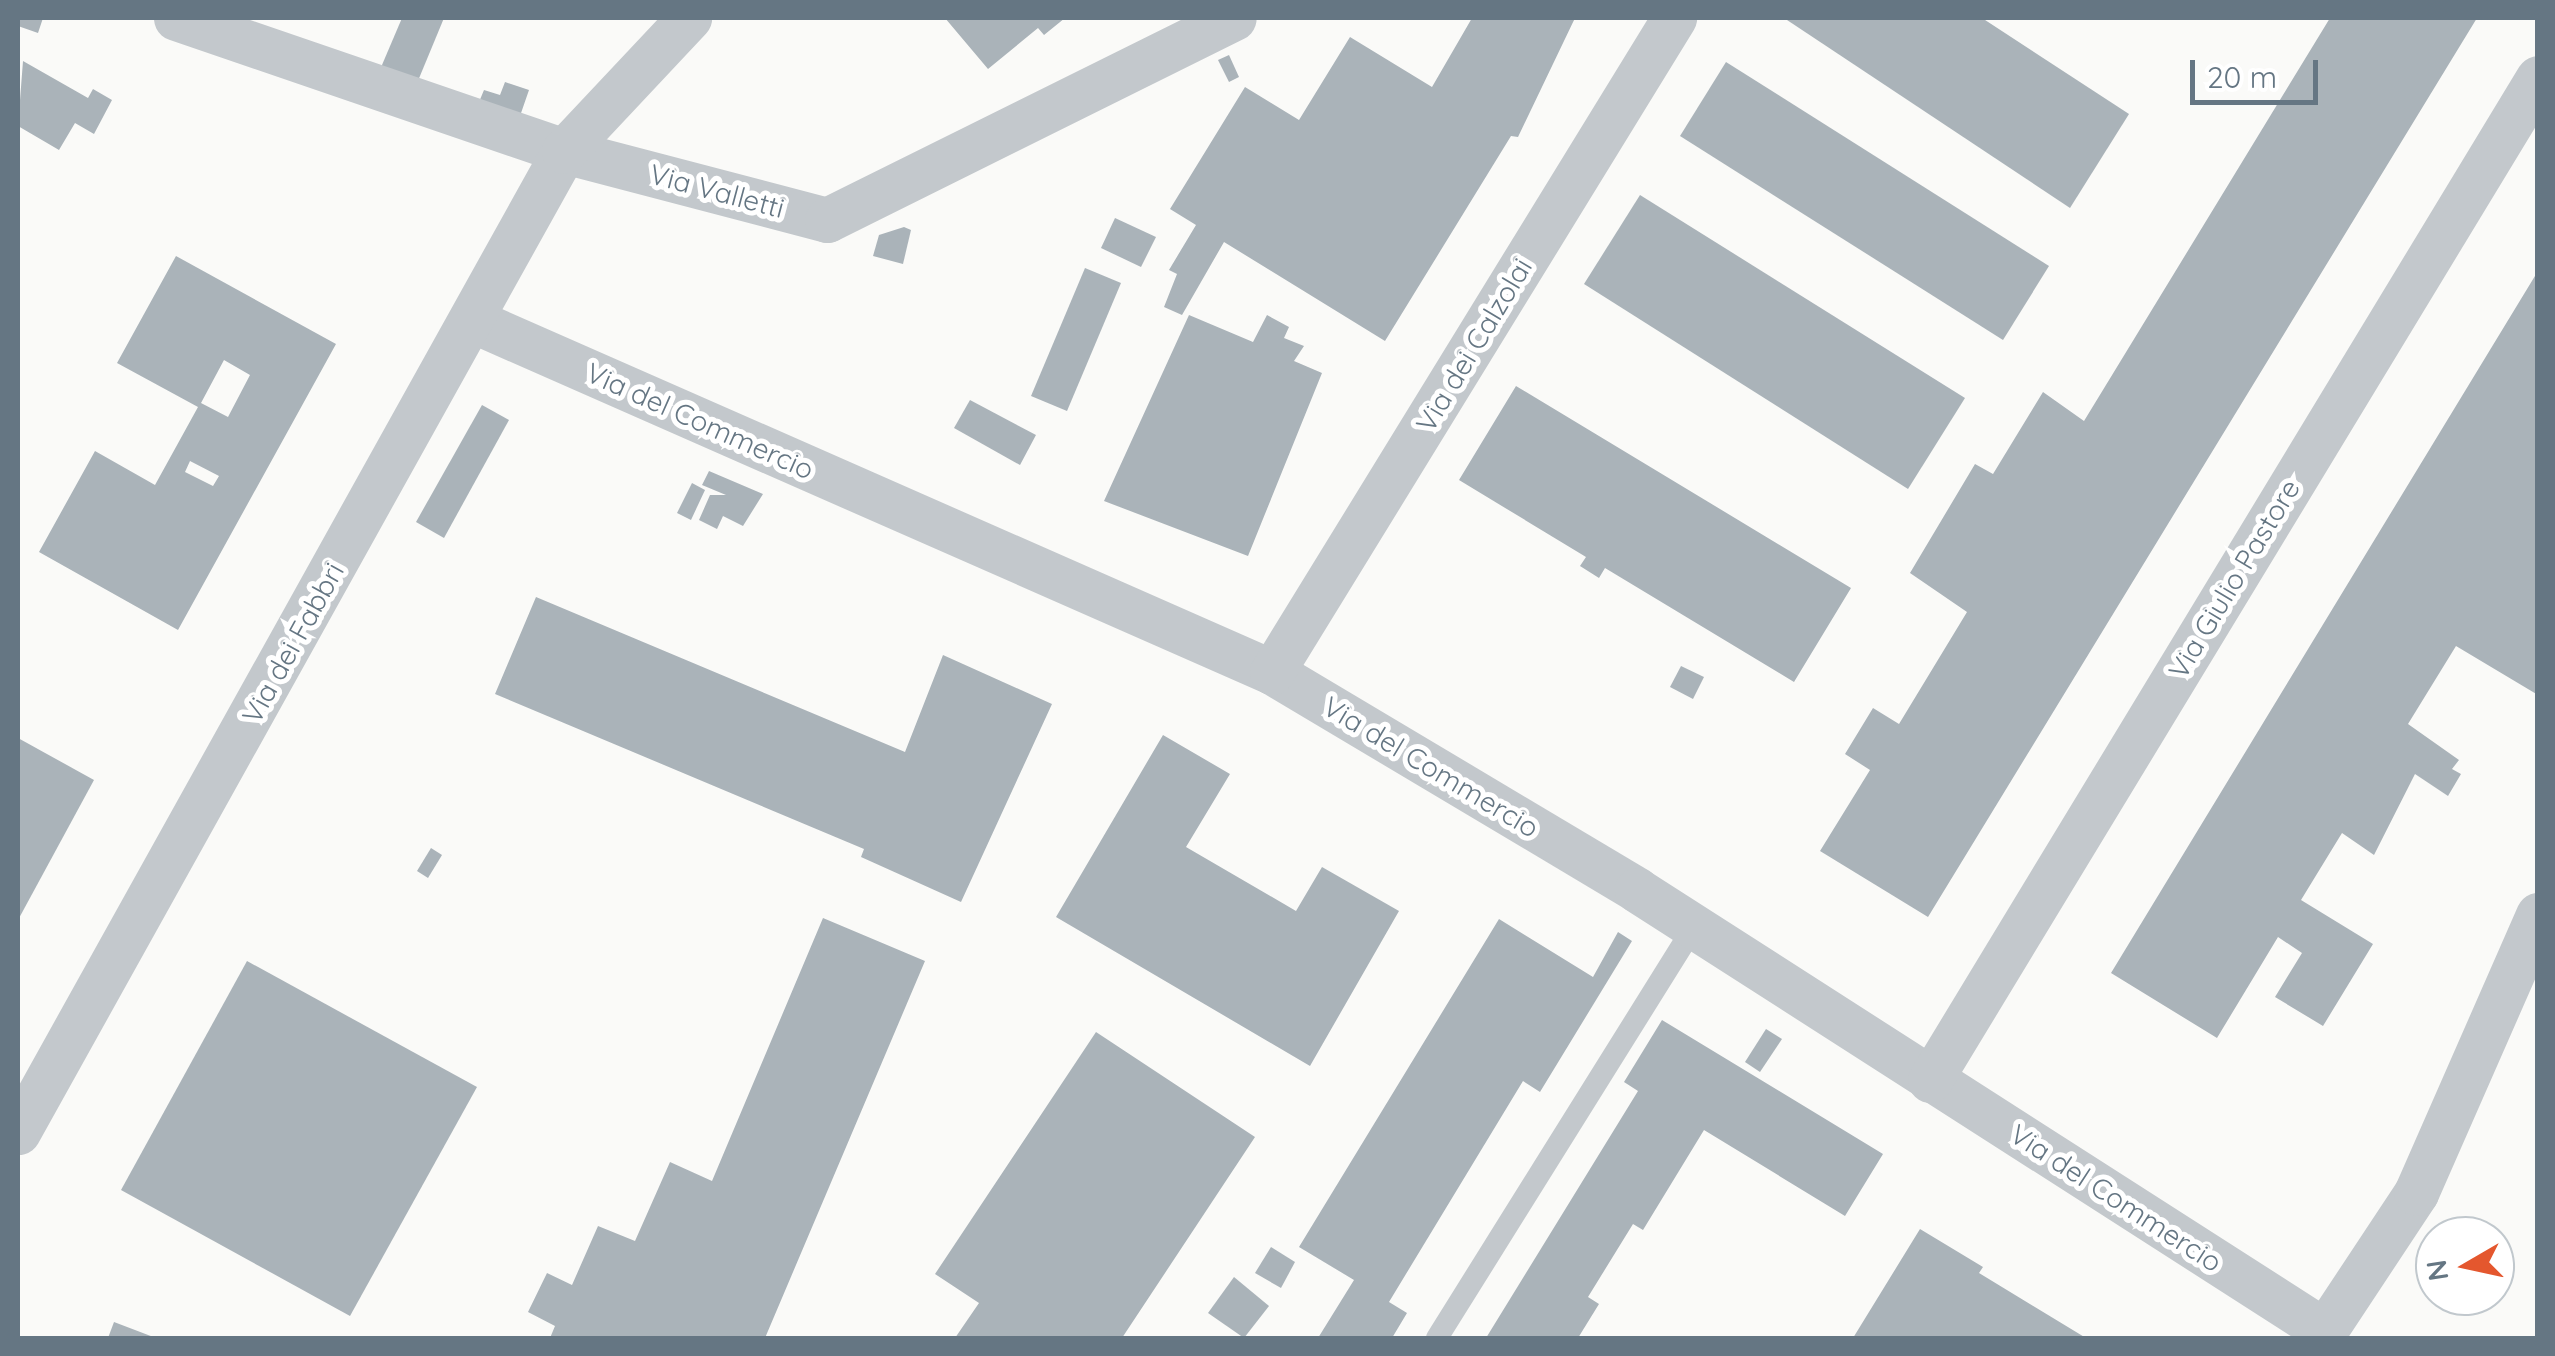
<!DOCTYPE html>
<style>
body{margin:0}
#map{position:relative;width:2555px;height:1356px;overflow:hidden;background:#fafaf8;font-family:Quicksand,sans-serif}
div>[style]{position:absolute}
.building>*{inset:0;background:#aab3b9}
.service>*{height:22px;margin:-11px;padding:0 11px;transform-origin:11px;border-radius:11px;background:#c3c8cc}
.minor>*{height:45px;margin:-22.5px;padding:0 22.5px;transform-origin:22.5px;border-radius:22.5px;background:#c3c8cc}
span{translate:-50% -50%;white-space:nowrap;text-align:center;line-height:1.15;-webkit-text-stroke:10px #fff;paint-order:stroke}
.street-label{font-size:28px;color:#657683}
.frame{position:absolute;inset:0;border:20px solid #657683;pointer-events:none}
.north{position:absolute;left:2415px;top:1216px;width:100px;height:100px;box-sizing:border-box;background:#fff;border:2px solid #c1c8cd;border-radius:50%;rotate:261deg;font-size:28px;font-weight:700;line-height:40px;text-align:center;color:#657683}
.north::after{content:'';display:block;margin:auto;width:35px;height:45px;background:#e4572e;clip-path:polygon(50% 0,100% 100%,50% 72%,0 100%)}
.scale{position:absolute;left:2190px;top:60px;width:128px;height:45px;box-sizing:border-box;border:5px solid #657683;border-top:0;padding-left:12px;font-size:30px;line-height:35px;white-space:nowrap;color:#657683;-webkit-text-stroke:8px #fff;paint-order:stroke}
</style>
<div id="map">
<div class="building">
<div style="clip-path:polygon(18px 18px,43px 18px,38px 33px,18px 26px)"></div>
<div style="clip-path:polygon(402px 18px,444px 18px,415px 88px,379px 72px)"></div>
<div style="clip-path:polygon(945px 18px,1065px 18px,1044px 35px,1038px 28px,988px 69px)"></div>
<div style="clip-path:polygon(1472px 18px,1575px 18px,1518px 137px,1511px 136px,1385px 341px,1224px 242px,1182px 315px,1164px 307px,1177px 274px,1169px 270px,1196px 225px,1170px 209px,1245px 87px,1299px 120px,1350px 37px,1432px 87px)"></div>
<div style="clip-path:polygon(1784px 18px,1982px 18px,2129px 114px,2070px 208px)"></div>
<div style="clip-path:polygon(2330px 18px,2477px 18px,1928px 917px,1820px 851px,1870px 770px,1845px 754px,1873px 708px,1899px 724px,1967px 612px,1910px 573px,1975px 464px,1993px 474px,2043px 392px,2084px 421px)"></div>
<div style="clip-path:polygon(1229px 55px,1239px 77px,1229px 82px,1218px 60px)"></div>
<div style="clip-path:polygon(23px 61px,88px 98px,93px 89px,112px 100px,94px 134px,75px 123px,59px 150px,18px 126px)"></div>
<div style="clip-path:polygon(1726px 62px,2049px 266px,2003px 340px,1680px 136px)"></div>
<div style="clip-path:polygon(505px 82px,529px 90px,520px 116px,479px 102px,484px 90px,500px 95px)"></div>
<div style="clip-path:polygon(1640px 195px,1965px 398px,1908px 489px,1584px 284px)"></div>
<div style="clip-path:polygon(1115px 218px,1156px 237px,1141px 267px,1101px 248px)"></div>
<div style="clip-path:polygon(904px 227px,911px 230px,903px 264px,873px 256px,879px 235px)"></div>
<div style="clip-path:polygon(evenodd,176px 256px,336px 344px,178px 630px,39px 552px,95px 451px,155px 485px,198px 407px,117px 363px,176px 256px,224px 360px,250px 375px,228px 417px,201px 403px,224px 360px,176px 256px,190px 461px,219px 476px,213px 486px,185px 472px,190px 461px)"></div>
<div style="clip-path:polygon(1085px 268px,1121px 283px,1067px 411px,1031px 396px)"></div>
<div style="clip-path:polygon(2538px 271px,2538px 695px,2456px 646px,2408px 724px,2459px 760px,2452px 769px,2461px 774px,2448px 796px,2415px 774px,2374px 855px,2342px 833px,2301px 900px,2373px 944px,2323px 1026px,2275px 997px,2302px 953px,2278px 937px,2217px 1038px,2111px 973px)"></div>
<div style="clip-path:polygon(1189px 315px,1253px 342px,1267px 315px,1289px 327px,1284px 338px,1304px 346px,1294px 361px,1322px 373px,1248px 556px,1104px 501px)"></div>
<div style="clip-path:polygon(1516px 386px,1851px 588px,1794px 682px,1605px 568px,1599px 578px,1580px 566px,1586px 557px,1459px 480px)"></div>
<div style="clip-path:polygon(970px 400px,1036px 435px,1020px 465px,954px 428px)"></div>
<div style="clip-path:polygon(482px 405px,509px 420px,444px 538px,416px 522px)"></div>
<div style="clip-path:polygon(709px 471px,763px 494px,743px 526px,723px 516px,717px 529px,699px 520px,710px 495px,726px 495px,702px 485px)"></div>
<div style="clip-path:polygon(692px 483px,705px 490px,691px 520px,677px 513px)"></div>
<div style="clip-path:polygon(536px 597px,905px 752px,943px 655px,1052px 704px,961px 902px,861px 857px,864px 849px,495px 694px)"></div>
<div style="clip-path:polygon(1681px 666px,1704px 677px,1693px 699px,1670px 687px)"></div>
<div style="clip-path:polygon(1163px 735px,1230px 774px,1186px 847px,1296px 911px,1322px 867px,1399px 911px,1310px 1066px,1056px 917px)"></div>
<div style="clip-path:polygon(18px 738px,94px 780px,18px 920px)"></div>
<div style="clip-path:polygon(431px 848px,442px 855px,428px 878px,417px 871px)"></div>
<div style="clip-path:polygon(823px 918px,925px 961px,765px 1338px,550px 1338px,555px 1326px,528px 1312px,547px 1273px,572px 1285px,598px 1226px,635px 1241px,670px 1162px,712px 1181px)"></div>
<div style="clip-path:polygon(1499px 919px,1593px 977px,1618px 932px,1632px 941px,1540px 1092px,1523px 1081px,1389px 1302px,1407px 1313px,1392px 1338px,1318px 1338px,1354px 1280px,1299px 1247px)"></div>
<div style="clip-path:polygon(247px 961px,477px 1087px,350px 1316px,121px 1190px)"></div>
<div style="clip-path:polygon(1662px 1020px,1883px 1154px,1845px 1216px,1704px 1130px,1643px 1230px,1633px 1224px,1588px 1297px,1599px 1304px,1578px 1338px,1486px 1338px,1638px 1091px,1624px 1082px)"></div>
<div style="clip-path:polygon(1766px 1029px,1782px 1039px,1760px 1072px,1745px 1062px)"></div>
<div style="clip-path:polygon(1096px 1032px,1255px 1137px,1122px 1338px,955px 1338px,979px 1303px,935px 1274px)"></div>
<div style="clip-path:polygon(1920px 1229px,1983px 1267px,1979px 1273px,2086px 1338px,1853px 1338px)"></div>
<div style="clip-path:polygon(1271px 1247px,1295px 1262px,1281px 1288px,1255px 1273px)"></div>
<div style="clip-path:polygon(1234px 1277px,1269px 1306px,1244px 1338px,1208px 1313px)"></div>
<div style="clip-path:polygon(114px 1322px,156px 1338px,108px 1338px)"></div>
</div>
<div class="service">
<div style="left:1437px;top:1338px;width:485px;rotate:-58deg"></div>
</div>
<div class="minor">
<div style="left:176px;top:18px;width:410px;rotate:18.9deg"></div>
<div style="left:564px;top:151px;width:272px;rotate:14.7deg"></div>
<div style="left:827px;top:220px;width:454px;rotate:-26.4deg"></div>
<div style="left:474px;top:321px;width:872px;rotate:23.74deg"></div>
<div style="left:1272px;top:672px;width:425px;rotate:30.8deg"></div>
<div style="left:1637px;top:890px;width:817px;rotate:32.66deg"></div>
<div style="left:1272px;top:672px;width:768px;rotate:-58.42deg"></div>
<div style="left:1930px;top:1080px;width:1172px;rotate:-58.75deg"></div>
<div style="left:18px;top:1132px;width:1123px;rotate:-60.9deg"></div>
<div style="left:564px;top:151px;width:183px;rotate:-46.8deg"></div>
<div style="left:2320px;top:1338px;width:174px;rotate:-56.5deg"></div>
<div style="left:2416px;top:1193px;width:304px;rotate:-66.3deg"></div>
</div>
<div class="street-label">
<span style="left:717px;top:191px;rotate:15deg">Via Valletti</span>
<span style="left:1474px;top:345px;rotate:-59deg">Via dei Calzolai</span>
<span style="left:700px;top:421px;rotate:24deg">Via del Commercio</span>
<span style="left:2234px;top:579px;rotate:-59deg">Via Giulio Pastore</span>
<span style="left:293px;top:643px;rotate:-61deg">Via dei Fabbri</span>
<span style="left:1431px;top:767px;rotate:31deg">Via del Commercio</span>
<span style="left:2116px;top:1198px;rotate:33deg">Via del Commercio</span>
</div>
<div class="frame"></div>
<div class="north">N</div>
<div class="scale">20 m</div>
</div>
